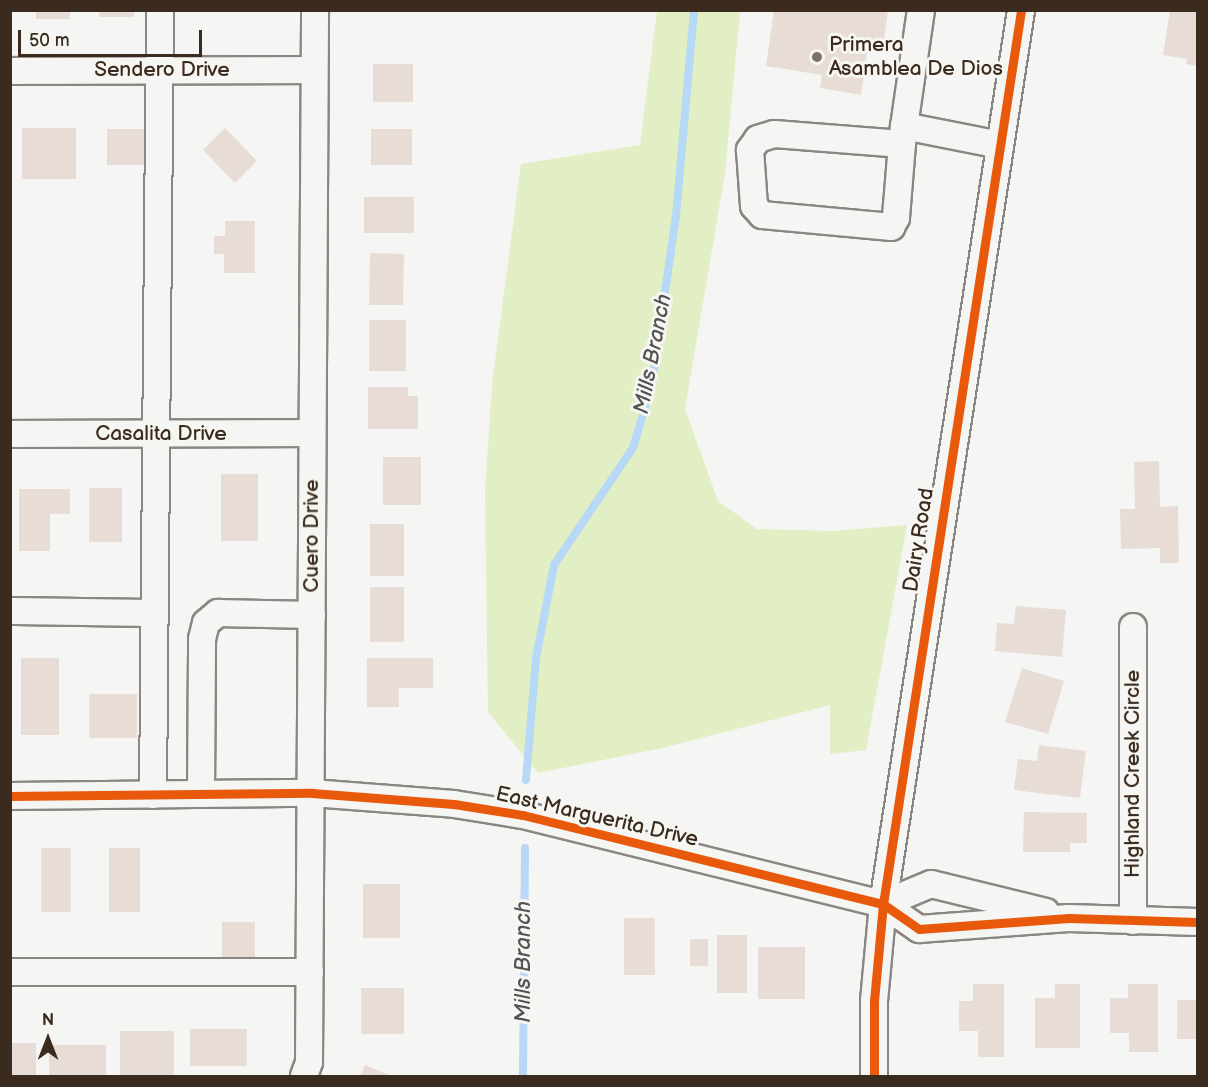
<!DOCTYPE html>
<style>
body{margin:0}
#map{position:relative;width:1208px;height:1087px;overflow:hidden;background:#f5f5f3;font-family:"Balsamiq Sans",sans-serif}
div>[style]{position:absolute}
.green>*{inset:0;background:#e2eec4}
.stream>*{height:8px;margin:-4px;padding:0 4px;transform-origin:4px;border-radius:4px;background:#b7d8f6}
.building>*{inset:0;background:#e7ddd6}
.roads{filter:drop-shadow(2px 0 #8a8683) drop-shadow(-2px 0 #8a8683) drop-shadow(0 2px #8a8683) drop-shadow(0 -2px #8a8683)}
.minor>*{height:26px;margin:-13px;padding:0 13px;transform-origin:13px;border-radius:13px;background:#f5f5f3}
.cycleway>*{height:9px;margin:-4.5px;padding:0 4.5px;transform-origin:4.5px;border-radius:4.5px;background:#e8590c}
.dots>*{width:16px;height:16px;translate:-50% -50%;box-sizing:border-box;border:3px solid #f6f6f2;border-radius:50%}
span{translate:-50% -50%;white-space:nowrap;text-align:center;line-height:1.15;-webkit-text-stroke:6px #f6f6f2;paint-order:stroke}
.poi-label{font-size:21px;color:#3b2a1e}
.left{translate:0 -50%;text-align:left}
.street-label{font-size:21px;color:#3b2a1e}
.water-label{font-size:22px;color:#535254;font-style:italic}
.frame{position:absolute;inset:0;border:12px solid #3b2a1e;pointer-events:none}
.north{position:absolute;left:18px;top:1009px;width:60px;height:60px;-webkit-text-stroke:4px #f6f6f2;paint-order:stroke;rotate:0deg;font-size:16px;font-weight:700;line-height:24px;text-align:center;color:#3b2a1e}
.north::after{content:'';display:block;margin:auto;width:21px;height:27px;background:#3b2a1e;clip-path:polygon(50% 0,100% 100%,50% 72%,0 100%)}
.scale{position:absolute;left:18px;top:30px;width:184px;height:27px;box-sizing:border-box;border:3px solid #3b2a1e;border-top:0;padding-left:8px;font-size:18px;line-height:21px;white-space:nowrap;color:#3b2a1e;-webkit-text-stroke:4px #f6f6f2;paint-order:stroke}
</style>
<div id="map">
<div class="green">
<div style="clip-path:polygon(657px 11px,740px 11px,725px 173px,685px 409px,718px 501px,757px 529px,833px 531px,907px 525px,866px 750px,830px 754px,830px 705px,662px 748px,538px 773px,488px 712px,485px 493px,492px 384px,521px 164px,640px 145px)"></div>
</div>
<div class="stream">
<div style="left:526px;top:780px;width:122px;rotate:-85.3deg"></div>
<div style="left:536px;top:658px;width:95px;rotate:-79deg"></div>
<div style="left:554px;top:565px;width:141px;rotate:-56deg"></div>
<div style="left:633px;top:448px;width:67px;rotate:-73.5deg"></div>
<div style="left:652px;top:384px;width:170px;rotate:-81.9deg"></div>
<div style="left:676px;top:216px;width:207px;rotate:-85deg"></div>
<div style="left:523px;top:1076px;width:228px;rotate:-89.5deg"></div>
</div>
<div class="building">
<div style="clip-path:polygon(36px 10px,70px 10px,70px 19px,36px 19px)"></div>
<div style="clip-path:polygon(99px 10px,134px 10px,134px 17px,99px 17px)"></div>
<div style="clip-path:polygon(774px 10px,888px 10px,883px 48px,868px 46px,861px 95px,820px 88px,822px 75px,766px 66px)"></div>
<div style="clip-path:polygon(1170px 10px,1198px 12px,1198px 66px,1186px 64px,1187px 59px,1163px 55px)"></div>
<div style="clip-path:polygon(373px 64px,413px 64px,413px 102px,373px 102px)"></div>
<div style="clip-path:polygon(22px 128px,76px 128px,76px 179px,22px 179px)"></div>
<div style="clip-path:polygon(225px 128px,257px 161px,235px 183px,203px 150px)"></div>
<div style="clip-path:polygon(107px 129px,146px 129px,146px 165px,107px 165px)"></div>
<div style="clip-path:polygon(371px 129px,412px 129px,412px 165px,371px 165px)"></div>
<div style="clip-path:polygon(364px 197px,414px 197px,414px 233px,364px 233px)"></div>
<div style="clip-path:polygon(225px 221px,255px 221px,255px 273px,224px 273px,224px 254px,214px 254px,214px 236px,225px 236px)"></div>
<div style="clip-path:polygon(370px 253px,404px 254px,403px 305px,369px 305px)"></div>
<div style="clip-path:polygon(369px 320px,406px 320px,406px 371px,369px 371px)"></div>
<div style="clip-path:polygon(368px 387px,408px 387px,408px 396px,418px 396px,418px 429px,368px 429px)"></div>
<div style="clip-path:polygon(383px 457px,421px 457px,421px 505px,383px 505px)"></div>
<div style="clip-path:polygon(1159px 461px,1160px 507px,1178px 506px,1179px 563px,1160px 563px,1160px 548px,1121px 549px,1120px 509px,1135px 509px,1134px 462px)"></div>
<div style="clip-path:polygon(221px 474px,258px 474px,258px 541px,221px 541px)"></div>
<div style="clip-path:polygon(89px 488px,122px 488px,122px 542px,89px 542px)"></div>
<div style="clip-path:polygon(19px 489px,70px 489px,70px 514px,50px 514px,50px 551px,19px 551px)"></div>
<div style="clip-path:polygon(370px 524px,404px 524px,404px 576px,370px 576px)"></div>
<div style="clip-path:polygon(370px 587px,404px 587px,404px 642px,370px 642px)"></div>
<div style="clip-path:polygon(1016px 606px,1066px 610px,1062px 657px,995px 651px,997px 623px,1014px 624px)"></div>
<div style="clip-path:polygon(21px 658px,59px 658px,59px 735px,21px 735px)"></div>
<div style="clip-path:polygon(367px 658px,433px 658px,433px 688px,399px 688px,399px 707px,367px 707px)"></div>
<div style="clip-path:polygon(1022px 668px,1064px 681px,1048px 734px,1005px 722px)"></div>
<div style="clip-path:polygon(89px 694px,137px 694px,137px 738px,89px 738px)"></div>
<div style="clip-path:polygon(1039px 745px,1086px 751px,1080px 798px,1014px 790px,1018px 759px,1037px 761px)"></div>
<div style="clip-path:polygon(1024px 812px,1087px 813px,1087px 843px,1070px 843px,1070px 852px,1023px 852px)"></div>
<div style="clip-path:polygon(41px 848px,71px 848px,71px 912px,41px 912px)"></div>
<div style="clip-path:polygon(109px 848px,140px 848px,140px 912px,109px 912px)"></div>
<div style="clip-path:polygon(363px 884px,400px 884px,400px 938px,363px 938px)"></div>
<div style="clip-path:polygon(624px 918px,655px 918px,655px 975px,624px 975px)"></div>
<div style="clip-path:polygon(222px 922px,255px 922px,255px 957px,222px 957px)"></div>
<div style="clip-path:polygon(717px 935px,747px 935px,747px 993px,717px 993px)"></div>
<div style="clip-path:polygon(690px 939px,708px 939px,708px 966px,690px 966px)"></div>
<div style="clip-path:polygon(758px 947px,805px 947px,805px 999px,758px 999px)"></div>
<div style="clip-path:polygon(973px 984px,1004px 984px,1004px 1057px,978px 1057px,978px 1031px,959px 1031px,959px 1001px,973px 1001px)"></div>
<div style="clip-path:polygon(1055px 984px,1080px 984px,1080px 1048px,1035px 1048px,1035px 998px,1055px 998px)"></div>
<div style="clip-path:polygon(1128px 984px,1158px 984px,1158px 1052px,1129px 1052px,1129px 1033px,1110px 1033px,1110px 998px,1128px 998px)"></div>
<div style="clip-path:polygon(361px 988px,404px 988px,404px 1034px,361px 1034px)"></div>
<div style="clip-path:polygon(1177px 1000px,1198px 1000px,1198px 1039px,1177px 1039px)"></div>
<div style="clip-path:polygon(190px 1029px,247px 1029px,247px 1066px,190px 1066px)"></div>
<div style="clip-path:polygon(120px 1031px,174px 1031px,174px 1076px,120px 1076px)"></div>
<div style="clip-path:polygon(10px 1043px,36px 1043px,36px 1076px,10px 1076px)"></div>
<div style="clip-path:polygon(49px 1045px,106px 1045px,106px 1076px,49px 1076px)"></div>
<div style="clip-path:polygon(365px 1065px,391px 1076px,360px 1076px)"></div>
</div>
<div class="roads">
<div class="minor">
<div style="left:921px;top:10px;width:117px;rotate:98.3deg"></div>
<div style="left:904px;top:126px;width:98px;rotate:11.2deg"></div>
<div style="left:10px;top:71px;width:304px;rotate:-0.2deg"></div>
<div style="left:902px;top:144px;width:128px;rotate:-175.5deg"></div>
<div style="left:774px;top:134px;width:17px;rotate:163deg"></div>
<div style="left:758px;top:139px;width:14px;rotate:126deg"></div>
<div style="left:750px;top:150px;width:56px;rotate:85.9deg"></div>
<div style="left:754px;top:206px;width:12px;rotate:48deg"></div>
<div style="left:762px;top:215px;width:130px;rotate:5.3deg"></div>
<div style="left:891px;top:227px;width:10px;rotate:-61deg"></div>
<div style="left:896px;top:218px;width:13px;rotate:-86deg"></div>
<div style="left:897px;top:205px;width:61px;rotate:-85.3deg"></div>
<div style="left:902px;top:144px;width:18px;rotate:-84deg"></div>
<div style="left:10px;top:434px;width:302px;rotate:-0.2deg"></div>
<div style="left:10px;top:611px;width:144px;rotate:0.8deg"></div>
<div style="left:1133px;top:627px;width:294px;rotate:90deg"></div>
<div style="left:201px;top:794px;width:155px;rotate:-89.6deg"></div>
<div style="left:202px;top:639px;width:16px;rotate:-76deg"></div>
<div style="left:206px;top:623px;width:16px;rotate:-40deg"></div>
<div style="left:218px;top:613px;width:94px;rotate:1.2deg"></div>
<div style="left:153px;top:795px;width:785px;rotate:-89.49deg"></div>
<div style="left:10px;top:796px;width:302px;rotate:-0.6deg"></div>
<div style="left:312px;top:793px;width:142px;rotate:4.4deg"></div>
<div style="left:454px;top:804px;width:70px;rotate:9.1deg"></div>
<div style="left:523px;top:815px;width:371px;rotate:13.9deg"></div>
<div style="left:883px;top:904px;width:44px;rotate:34.8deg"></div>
<div style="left:919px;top:929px;width:150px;rotate:-4.2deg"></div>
<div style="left:1069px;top:918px;width:129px;rotate:1.8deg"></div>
<div style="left:883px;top:904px;width:52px;rotate:-22.6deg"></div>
<div style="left:931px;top:884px;width:118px;rotate:13.7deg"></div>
<div style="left:10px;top:972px;width:300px"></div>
<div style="left:304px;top:1076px;width:15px;rotate:-70deg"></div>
<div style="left:309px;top:1062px;width:1052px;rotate:-89.67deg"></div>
<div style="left:874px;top:1076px;width:75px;rotate:-90deg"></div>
<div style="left:874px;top:1001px;width:97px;rotate:-84.7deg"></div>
<div style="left:883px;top:904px;width:905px;rotate:-81.22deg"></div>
</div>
</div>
<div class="cycleway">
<div style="left:10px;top:796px;width:302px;rotate:-0.6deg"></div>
<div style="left:312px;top:793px;width:142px;rotate:4.4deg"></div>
<div style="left:454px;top:804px;width:70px;rotate:9.1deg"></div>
<div style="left:523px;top:815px;width:371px;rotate:13.9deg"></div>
<div style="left:883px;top:904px;width:44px;rotate:34.8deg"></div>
<div style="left:919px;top:929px;width:150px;rotate:-4.2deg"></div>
<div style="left:1069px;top:918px;width:129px;rotate:1.8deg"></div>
<div style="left:874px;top:1076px;width:75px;rotate:-90deg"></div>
<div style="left:874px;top:1001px;width:97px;rotate:-84.7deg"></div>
<div style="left:883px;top:904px;width:905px;rotate:-81.22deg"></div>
</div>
<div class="dots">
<div style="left:817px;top:57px;background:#7c7169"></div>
</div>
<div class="poi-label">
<span class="left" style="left:829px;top:57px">Primera<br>Asamblea De Dios</span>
</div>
<div class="street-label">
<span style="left:162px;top:70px">Sendero Drive</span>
<span style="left:161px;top:434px">Casalita Drive</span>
<span style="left:312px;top:536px;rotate:-90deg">Cuero Drive</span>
<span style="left:919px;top:540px;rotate:-81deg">Dairy Road</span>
<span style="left:1133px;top:774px;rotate:-90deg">Highland Creek Circle</span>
<span style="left:597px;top:817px;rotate:13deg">East Marguerita Drive</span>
</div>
<div class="water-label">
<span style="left:653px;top:354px;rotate:-79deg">Mills Branch</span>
<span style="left:524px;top:962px;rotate:-90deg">Mills Branch</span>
</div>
<div class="frame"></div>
<div class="north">N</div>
<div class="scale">50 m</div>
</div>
